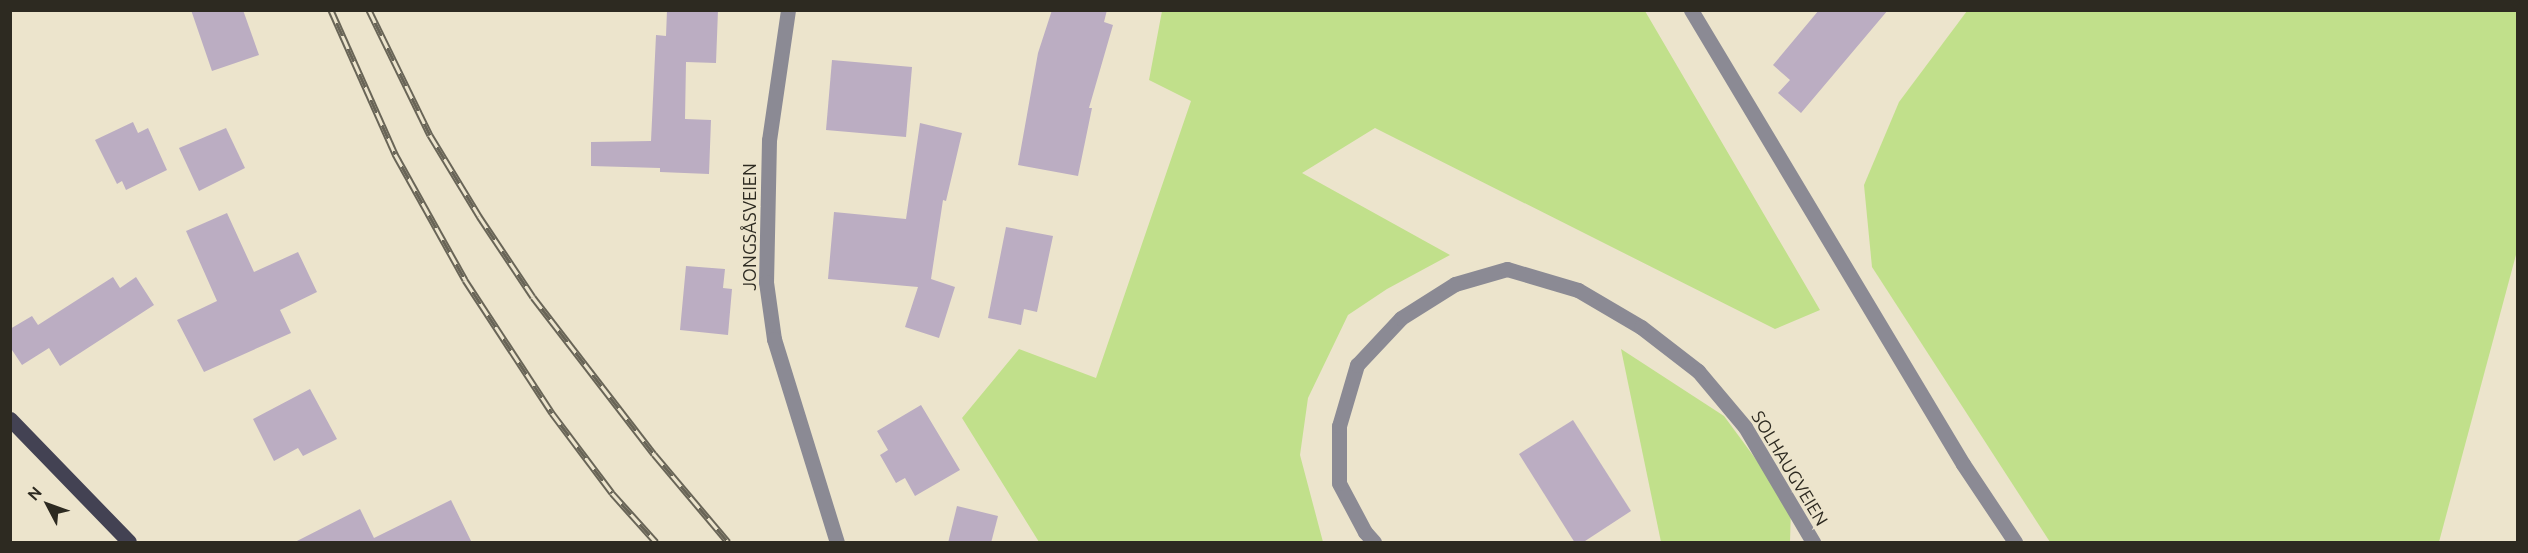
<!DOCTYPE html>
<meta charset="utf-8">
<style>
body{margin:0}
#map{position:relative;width:2528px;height:553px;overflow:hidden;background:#ece4cc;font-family:Ubuntu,sans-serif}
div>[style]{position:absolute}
.green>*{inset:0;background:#c1e08b}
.building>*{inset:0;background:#bbadc2}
.minor>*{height:15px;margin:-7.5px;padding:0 7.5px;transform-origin:7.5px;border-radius:7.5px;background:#8b8a94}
.major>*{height:15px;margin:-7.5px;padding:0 7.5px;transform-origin:7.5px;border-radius:7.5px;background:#434253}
.rail>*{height:7px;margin-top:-3.5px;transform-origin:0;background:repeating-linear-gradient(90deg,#ece4cc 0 14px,#696557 0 28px);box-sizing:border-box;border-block:2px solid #696557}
span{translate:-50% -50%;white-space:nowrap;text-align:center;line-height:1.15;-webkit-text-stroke:5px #ece4cc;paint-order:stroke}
.street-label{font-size:18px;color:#2d2a21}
.frame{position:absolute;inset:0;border:12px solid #2d2a21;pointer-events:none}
.north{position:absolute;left:18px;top:475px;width:60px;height:60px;-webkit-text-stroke:4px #ece4cc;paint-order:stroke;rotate:311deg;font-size:16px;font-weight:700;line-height:24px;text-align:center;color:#2d2a21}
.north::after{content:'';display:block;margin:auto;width:21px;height:27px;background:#2d2a21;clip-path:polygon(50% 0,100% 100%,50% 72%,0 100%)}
</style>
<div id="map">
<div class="green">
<div style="clip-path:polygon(1162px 11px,1645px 11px,1820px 310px,1775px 329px,1375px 128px,1302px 173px,1450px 255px,1387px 289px,1348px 315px,1308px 398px,1300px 455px,1323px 542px,1039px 542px,962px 418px,1019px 349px,1096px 378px,1191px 101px,1149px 80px)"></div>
<div style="clip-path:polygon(1967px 11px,2517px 11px,2517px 251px,2439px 542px,2050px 542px,1872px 267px,1864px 185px,1899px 102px)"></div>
<div style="clip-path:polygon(1621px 349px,1724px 416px,1791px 507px,1790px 542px,1661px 542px)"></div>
</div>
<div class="building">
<div style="clip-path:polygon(191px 10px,243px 10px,259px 55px,212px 71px)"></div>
<div style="clip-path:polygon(667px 10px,718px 10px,716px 63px,686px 62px,685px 119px,711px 120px,709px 174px,660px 172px,660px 168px,591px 166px,591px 142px,651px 141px,656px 35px,666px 36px)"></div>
<div style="clip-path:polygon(1052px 10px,1107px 10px,1104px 22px,1113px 25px,1089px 108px,1092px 108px,1078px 176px,1018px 165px,1038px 53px)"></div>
<div style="clip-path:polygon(1819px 10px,1888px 10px,1801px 113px,1778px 93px,1790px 80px,1773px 65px)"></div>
<div style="clip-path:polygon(832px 60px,912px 67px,906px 137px,826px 130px)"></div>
<div style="clip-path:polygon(133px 122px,138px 133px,148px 128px,167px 170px,126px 190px,122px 181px,117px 184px,95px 140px)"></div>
<div style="clip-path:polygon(920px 123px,962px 133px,946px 201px,943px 200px,931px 279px,955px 287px,939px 338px,905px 327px,918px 287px,828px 279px,834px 212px,906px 219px)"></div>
<div style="clip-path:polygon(226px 128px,245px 168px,199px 191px,179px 148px)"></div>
<div style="clip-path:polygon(227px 213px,254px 272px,298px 252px,317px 292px,280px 310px,291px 333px,204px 372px,177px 320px,217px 301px,186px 231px)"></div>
<div style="clip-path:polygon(1006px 227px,1053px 236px,1037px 312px,1024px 309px,1021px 325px,988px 318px)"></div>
<div style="clip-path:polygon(686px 266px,725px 269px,723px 288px,732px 289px,728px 335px,680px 330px)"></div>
<div style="clip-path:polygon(113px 277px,120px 288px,136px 277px,154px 305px,60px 366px,49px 348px,22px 365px,10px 347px,10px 329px,32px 316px,38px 325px)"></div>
<div style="clip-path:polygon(310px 389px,337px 439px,303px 456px,298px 448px,274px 461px,253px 419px)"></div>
<div style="clip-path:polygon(921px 405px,960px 470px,915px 496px,905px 478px,896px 483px,880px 455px,888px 450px,877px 431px)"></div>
<div style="clip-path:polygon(1573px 420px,1631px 511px,1582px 543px,1575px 543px,1519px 454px)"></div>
<div style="clip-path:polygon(451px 500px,472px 543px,293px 543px,360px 509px,374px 538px)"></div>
<div style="clip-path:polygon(957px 506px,998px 516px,991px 543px,948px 543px)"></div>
</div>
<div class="minor">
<div style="left:788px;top:10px;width:131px;rotate:98.3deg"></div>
<div style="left:769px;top:140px;width:142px;rotate:91.2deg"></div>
<div style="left:766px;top:282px;width:58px;rotate:82deg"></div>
<div style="left:774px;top:339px;width:213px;rotate:72.8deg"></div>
<div style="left:1691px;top:10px;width:529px;rotate:59.07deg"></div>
<div style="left:1963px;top:464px;width:94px;rotate:56.3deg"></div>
<div style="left:1374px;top:542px;width:13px;rotate:-132deg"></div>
<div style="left:1365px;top:532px;width:55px;rotate:-118deg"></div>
<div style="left:1339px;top:483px;width:57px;rotate:-90deg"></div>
<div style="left:1339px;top:426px;width:64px;rotate:-73.6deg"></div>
<div style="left:1357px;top:365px;width:64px;rotate:-46.9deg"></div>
<div style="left:1401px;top:318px;width:64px;rotate:-32.2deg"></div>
<div style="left:1455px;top:284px;width:54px;rotate:-16.1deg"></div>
<div style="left:1507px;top:269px;width:74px;rotate:16.5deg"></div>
<div style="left:1578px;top:290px;width:73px;rotate:30.4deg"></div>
<div style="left:1641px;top:327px;width:72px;rotate:37.7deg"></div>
<div style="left:1698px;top:371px;width:73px;rotate:50deg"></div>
<div style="left:1745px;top:427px;width:134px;rotate:59.4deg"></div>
</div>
<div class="major">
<div style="left:10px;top:419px;width:171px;rotate:45.9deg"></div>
</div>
<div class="rail">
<div style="left:331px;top:10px;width:158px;rotate:66deg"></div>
<div style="left:395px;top:154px;width:144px;rotate:60.9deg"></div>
<div style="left:465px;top:280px;width:159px;rotate:56.8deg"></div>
<div style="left:552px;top:413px;width:100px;rotate:53.1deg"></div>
<div style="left:612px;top:493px;width:66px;rotate:48.1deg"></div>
<div style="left:369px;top:10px;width:139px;rotate:64deg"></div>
<div style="left:430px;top:135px;width:95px;rotate:58.8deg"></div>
<div style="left:479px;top:216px;width:97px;rotate:56.3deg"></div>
<div style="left:533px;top:297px;width:198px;rotate:52.4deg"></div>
<div style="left:654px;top:454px;width:115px;rotate:49.9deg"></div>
</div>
<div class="street-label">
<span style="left:749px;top:227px;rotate:-90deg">JONGSÅSVEIEN</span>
<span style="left:1790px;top:468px;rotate:59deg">SOLHAUGVEIEN</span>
</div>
<div class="frame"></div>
<div class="north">N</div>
</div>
